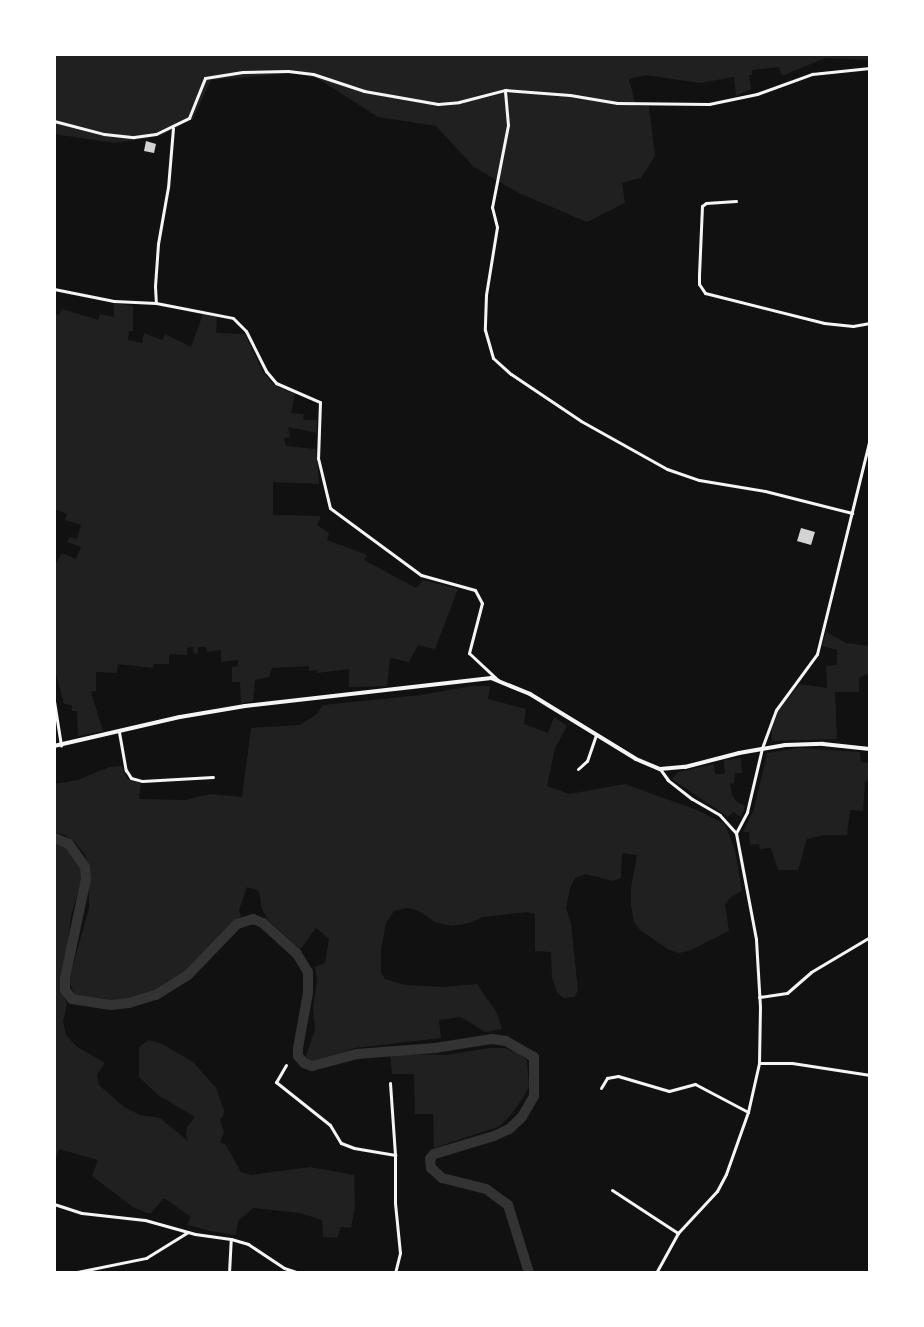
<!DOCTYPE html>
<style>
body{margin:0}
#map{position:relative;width:924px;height:1327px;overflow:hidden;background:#111;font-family:"Roboto Condensed",sans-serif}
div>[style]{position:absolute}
.green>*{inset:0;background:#202020}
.river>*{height:10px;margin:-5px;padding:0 5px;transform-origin:5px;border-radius:5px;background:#333}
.building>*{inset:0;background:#d3d3d3}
.minor>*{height:3px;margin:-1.5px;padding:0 1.5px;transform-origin:1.5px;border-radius:1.5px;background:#f5f5f5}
.tertiary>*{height:4px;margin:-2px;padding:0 2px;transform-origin:2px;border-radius:2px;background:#f5f5f5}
span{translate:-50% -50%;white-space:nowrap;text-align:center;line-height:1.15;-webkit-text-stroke:5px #fff;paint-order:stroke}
.frame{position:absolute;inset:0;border:56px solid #fff;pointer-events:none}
</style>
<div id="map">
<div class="green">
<div style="clip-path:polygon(54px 54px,870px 54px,870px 60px,825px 58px,782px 76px,779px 67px,752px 70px,752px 75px,749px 75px,751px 89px,736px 96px,734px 77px,699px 83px,646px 75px,629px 79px,636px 106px,649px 106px,655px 156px,641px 178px,622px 183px,625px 203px,587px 222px,519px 193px,474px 167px,436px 126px,378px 117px,317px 78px,293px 73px,211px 80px,193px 119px,160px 136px,115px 143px,54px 134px)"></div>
<div style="clip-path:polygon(114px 303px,133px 306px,133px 331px,129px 331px,128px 340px,142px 343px,144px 333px,162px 340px,165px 334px,191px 347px,203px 314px,217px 317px,216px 333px,245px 334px,263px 372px,274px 385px,295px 394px,291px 413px,304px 414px,303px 420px,317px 420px,317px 433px,288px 427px,290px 437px,284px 438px,286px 446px,316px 449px,319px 484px,273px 482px,273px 515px,321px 516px,317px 525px,329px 533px,327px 540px,367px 555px,364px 560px,416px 588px,423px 580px,458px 589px,435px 649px,418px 645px,409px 662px,390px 658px,387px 686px,349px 687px,349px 669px,317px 673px,317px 670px,309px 671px,309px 666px,272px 668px,269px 677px,255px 680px,253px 701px,241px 703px,240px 682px,232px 682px,232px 667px,238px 666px,238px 660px,221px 662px,221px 650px,207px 652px,206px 647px,198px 647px,198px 653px,194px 654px,193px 647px,187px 648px,187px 655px,169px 654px,169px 664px,154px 664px,153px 668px,118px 664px,117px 673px,96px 672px,96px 691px,91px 692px,103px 731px,78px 736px,77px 711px,72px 711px,72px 705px,64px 704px,54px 666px,54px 566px,62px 553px,76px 559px,81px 547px,67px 542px,70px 537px,77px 539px,81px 525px,65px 520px,67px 514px,54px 509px,54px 313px,59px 315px,62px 309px,98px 320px,100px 314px,114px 317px)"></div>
<div style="clip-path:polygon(826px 632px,846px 643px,870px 646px,870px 676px,867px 674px,859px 678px,859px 692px,835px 692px,837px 739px,772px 741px,772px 728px,779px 710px,800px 684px,827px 688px,826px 666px,837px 665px,837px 650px,822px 646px)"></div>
<div style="clip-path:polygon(472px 686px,490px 686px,488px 699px,526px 709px,524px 724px,548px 733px,554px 717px,567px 726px,555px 748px,547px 786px,569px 794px,625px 784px,697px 810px,725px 824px,735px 850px,742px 891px,732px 896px,725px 904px,729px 931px,689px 951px,679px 953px,669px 950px,640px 930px,634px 922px,631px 906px,631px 888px,637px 855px,622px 853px,621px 878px,613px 881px,586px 874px,575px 878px,570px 888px,566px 908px,571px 923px,578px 991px,574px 997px,563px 998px,557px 992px,552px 978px,551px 952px,535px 951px,535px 914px,527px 912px,483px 917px,470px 923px,451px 926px,435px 922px,417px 910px,406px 908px,394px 911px,386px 923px,381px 950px,381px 972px,385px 979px,405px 985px,443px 987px,477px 984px,497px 1013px,502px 1029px,485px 1032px,461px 1017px,439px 1020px,441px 1038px,355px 1048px,317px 1062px,308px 1060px,306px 1056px,315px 1030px,313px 1009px,317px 980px,315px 967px,325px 963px,329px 939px,316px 928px,300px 950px,269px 921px,262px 909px,259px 891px,247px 887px,239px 910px,241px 917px,226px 928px,186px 972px,168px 984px,153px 992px,120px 1001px,85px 999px,74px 994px,69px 980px,89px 908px,89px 867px,85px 855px,75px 842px,65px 835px,54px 832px,54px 784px,78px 780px,109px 767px,122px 766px,127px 779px,141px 783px,139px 799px,185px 800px,210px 794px,242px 797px,251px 728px,300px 725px,317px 714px,323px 705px,421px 695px)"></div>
<div style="clip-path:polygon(799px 748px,860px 752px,861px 762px,870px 763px,870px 782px,865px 781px,863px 811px,850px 810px,847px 835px,824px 835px,807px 839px,798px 870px,778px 870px,771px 848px,760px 849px,759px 844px,750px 845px,749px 832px,743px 832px,754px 809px,767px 753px)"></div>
<div style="clip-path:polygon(741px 758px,742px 773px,735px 773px,734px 783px,730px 784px,732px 795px,737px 802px,745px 806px,741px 817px,733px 812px,728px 817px,672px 779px,678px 772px,714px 764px,715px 774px,725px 774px,724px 760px)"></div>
<div style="clip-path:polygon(54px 844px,66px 848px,78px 858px,83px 876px,71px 916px,67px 948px,61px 971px,60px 985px,67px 1004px,63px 1021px,66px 1035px,76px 1046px,105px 1063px,97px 1075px,99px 1085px,124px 1107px,140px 1115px,160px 1118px,188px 1141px,186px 1135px,187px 1127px,195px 1117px,158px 1095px,139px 1077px,139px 1047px,149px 1040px,162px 1044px,193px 1062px,216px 1088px,224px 1110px,223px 1117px,220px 1119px,224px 1133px,220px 1142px,226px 1145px,241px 1172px,251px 1175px,310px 1167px,354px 1175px,355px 1207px,351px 1228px,341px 1227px,337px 1238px,323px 1237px,322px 1220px,300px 1213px,253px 1208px,238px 1221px,236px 1235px,210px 1231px,187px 1225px,191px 1217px,164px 1198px,150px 1214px,133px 1207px,92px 1176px,98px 1160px,59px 1149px,54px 1163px)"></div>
<div style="clip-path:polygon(490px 1048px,505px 1048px,520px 1054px,527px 1060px,529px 1087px,521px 1101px,509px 1117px,498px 1127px,434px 1148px,433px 1114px,415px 1114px,414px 1074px,392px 1074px,390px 1054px,446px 1055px)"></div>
</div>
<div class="river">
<div style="left:54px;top:838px;width:16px;rotate:22deg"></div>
<div style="left:69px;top:844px;width:28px;rotate:55deg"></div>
<div style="left:85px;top:867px;width:12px;rotate:85deg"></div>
<div style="left:86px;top:879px;width:101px;rotate:102deg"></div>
<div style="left:65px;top:978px;width:12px;rotate:90deg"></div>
<div style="left:65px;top:990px;width:11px;rotate:52deg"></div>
<div style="left:72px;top:999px;width:39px;rotate:9deg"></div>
<div style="left:111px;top:1005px;width:18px;rotate:-6deg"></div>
<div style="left:129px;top:1003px;width:28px;rotate:-17deg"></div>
<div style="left:156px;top:995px;width:38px;rotate:-32deg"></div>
<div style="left:188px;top:975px;width:71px;rotate:-46.1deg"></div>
<div style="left:237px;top:924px;width:17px;rotate:-17deg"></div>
<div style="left:253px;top:919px;width:11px;rotate:22deg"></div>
<div style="left:263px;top:923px;width:46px;rotate:42.4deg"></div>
<div style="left:297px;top:954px;width:21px;rotate:59deg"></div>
<div style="left:308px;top:972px;width:21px;rotate:90deg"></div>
<div style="left:308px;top:993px;width:56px;rotate:100.3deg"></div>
<div style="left:298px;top:1048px;width:8px;rotate:90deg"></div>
<div style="left:298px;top:1056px;width:9px;rotate:49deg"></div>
<div style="left:304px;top:1063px;width:9px;rotate:21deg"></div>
<div style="left:312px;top:1066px;width:47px;rotate:-14.9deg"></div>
<div style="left:357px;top:1054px;width:78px;rotate:-4.4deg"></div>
<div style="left:435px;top:1048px;width:58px;rotate:-9deg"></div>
<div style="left:492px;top:1039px;width:14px;rotate:8deg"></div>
<div style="left:506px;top:1041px;width:32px;rotate:30deg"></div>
<div style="left:534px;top:1057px;width:39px;rotate:90deg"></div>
<div style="left:534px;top:1096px;width:24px;rotate:120deg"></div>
<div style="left:522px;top:1117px;width:18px;rotate:137deg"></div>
<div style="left:509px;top:1129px;width:17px;rotate:155deg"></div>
<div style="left:494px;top:1136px;width:63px;rotate:163.3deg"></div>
<div style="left:434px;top:1154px;width:6px;rotate:129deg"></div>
<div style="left:430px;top:1159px;width:9px;rotate:84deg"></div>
<div style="left:431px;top:1168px;width:15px;rotate:42deg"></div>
<div style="left:442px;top:1178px;width:45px;rotate:14deg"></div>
<div style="left:486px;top:1189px;width:27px;rotate:36deg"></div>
<div style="left:508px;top:1205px;width:71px;rotate:72.8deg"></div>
</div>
<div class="building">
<div style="clip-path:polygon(146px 141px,156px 144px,154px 153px,144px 151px)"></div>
<div style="clip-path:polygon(801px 528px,815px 532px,811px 545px,797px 541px)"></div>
</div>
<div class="minor">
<div style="left:505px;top:91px;width:34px;rotate:85deg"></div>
<div style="left:508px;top:125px;width:84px;rotate:101deg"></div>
<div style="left:492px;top:207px;width:21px;rotate:76deg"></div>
<div style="left:497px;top:227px;width:69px;rotate:99.2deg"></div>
<div style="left:486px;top:295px;width:35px;rotate:92deg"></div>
<div style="left:485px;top:330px;width:29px;rotate:74deg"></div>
<div style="left:493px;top:358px;width:24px;rotate:42deg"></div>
<div style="left:511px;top:374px;width:84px;rotate:33.9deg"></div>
<div style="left:581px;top:421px;width:98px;rotate:29.2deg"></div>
<div style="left:667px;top:469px;width:34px;rotate:19deg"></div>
<div style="left:699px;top:480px;width:67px;rotate:9.5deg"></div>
<div style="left:765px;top:491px;width:90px;rotate:14.2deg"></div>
<div style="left:54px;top:121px;width:52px;rotate:14.6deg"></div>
<div style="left:104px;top:134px;width:30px;rotate:6deg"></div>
<div style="left:134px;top:137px;width:22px;rotate:-8deg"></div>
<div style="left:156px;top:134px;width:37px;rotate:-26deg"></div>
<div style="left:189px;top:118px;width:43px;rotate:-68.2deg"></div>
<div style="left:205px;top:78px;width:38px;rotate:-9deg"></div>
<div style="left:243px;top:72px;width:45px;rotate:-1.3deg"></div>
<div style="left:288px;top:71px;width:25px;rotate:7deg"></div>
<div style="left:313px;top:74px;width:54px;rotate:18.4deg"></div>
<div style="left:364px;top:91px;width:75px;rotate:10deg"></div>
<div style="left:438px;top:104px;width:21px;rotate:-5deg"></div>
<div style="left:459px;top:102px;width:48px;rotate:-14.6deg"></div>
<div style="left:505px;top:90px;width:65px;rotate:4.4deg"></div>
<div style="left:570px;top:95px;width:48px;rotate:9.7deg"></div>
<div style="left:617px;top:103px;width:92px;rotate:0.6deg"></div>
<div style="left:709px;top:104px;width:49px;rotate:-11.8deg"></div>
<div style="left:757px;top:94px;width:59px;rotate:-20deg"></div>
<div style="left:812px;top:74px;width:58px;rotate:-5.9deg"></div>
<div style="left:173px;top:128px;width:59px;rotate:94.8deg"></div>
<div style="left:168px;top:187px;width:58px;rotate:100deg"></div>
<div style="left:158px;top:244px;width:42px;rotate:94.1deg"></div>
<div style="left:155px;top:286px;width:17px;rotate:87deg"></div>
<div style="left:156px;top:303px;width:78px;rotate:11deg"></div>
<div style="left:233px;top:318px;width:18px;rotate:45deg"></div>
<div style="left:246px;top:331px;width:45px;rotate:63.4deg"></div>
<div style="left:266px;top:371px;width:16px;rotate:50deg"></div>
<div style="left:276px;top:383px;width:48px;rotate:23.4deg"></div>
<div style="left:320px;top:402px;width:56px;rotate:92deg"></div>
<div style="left:318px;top:458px;width:51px;rotate:76.5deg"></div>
<div style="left:330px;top:508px;width:113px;rotate:36.4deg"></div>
<div style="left:421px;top:575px;width:56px;rotate:15.5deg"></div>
<div style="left:475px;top:590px;width:15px;rotate:62deg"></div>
<div style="left:482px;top:603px;width:52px;rotate:104.6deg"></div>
<div style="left:469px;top:653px;width:40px;rotate:43deg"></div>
<div style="left:736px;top:201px;width:30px;rotate:176deg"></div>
<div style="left:706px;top:203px;width:5px;rotate:143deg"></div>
<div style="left:702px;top:206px;width:69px;rotate:92.5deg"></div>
<div style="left:699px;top:275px;width:9px;rotate:90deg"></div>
<div style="left:699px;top:284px;width:11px;rotate:56deg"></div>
<div style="left:705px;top:293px;width:123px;rotate:14.1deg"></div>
<div style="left:824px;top:323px;width:29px;rotate:6deg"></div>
<div style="left:853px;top:326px;width:17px;rotate:-10deg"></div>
<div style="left:54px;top:289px;width:61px;rotate:11.3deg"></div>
<div style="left:114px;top:301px;width:42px;rotate:2.7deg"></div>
<div style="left:54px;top:701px;width:45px;rotate:81deg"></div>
<div style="left:119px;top:732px;width:39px;rotate:80deg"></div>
<div style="left:126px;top:770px;width:9px;rotate:58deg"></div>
<div style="left:131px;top:778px;width:11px;rotate:15deg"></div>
<div style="left:142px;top:781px;width:71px;rotate:-3.2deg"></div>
<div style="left:578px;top:769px;width:12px;rotate:-42deg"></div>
<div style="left:587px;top:761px;width:28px;rotate:-71deg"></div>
<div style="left:736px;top:833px;width:24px;rotate:-62deg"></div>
<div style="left:747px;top:812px;width:66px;rotate:-76.8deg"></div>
<div style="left:762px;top:748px;width:40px;rotate:-69.8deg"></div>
<div style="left:776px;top:710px;width:69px;rotate:-53.8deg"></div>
<div style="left:817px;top:654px;width:222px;rotate:-76.2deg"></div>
<div style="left:759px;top:997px;width:28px;rotate:-8deg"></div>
<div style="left:787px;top:993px;width:32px;rotate:-41deg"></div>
<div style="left:811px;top:972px;width:69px;rotate:-30.7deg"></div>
<div style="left:759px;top:1063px;width:33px"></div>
<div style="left:792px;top:1063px;width:79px;rotate:8.7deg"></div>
<div style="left:286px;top:1065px;width:20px;rotate:120deg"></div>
<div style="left:276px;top:1082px;width:69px;rotate:38.5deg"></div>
<div style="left:330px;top:1125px;width:21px;rotate:59deg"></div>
<div style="left:341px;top:1143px;width:14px;rotate:21deg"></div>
<div style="left:354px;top:1148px;width:42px;rotate:9.7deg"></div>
<div style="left:395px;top:1155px;width:48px;rotate:90deg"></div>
<div style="left:395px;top:1203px;width:50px;rotate:84.3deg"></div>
<div style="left:400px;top:1253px;width:21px;rotate:104deg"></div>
<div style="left:390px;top:1083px;width:72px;rotate:86deg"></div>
<div style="left:601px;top:1088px;width:12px;rotate:-59deg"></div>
<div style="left:607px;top:1078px;width:11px;rotate:-10deg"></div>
<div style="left:618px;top:1076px;width:53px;rotate:16.4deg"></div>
<div style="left:669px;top:1091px;width:27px;rotate:-15deg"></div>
<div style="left:695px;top:1084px;width:60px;rotate:27.8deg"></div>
<div style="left:612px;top:1190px;width:79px;rotate:33.1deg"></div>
<div style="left:54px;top:1204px;width:29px;rotate:18deg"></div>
<div style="left:82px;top:1213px;width:63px;rotate:6.3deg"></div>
<div style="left:145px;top:1220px;width:52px;rotate:15.6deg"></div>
<div style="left:195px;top:1234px;width:36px;rotate:8deg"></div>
<div style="left:231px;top:1239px;width:18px;rotate:16deg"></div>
<div style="left:248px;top:1244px;width:43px;rotate:33.7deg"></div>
<div style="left:284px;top:1268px;width:16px;rotate:18deg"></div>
<div style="left:72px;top:1273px;width:76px;rotate:-11.5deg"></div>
<div style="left:146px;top:1258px;width:49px;rotate:-31.8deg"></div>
<div style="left:229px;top:1273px;width:34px;rotate:-87deg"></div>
<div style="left:656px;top:1273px;width:46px;rotate:-61.2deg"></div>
<div style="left:678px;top:1233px;width:57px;rotate:-47.1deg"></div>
<div style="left:717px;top:1191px;width:19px;rotate:-62deg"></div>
<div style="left:726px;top:1174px;width:66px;rotate:-70.5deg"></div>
<div style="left:748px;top:1112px;width:50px;rotate:-77.3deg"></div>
<div style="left:759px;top:1063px;width:56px;rotate:-89deg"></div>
<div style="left:760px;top:1007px;width:68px;rotate:-93.4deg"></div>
<div style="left:756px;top:939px;width:108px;rotate:-100.7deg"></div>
<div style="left:736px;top:833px;width:24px;rotate:-132deg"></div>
<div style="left:720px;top:815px;width:32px;rotate:-150deg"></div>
<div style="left:692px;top:799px;width:31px;rotate:-142deg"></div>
<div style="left:668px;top:780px;width:14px;rotate:-126deg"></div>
</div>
<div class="tertiary">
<div style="left:54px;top:746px;width:129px;rotate:-13deg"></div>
<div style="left:180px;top:717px;width:66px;rotate:-9.6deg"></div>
<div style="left:245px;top:706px;width:248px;rotate:-6.5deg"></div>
<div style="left:491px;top:678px;width:42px;rotate:22.3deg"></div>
<div style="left:530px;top:694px;width:124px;rotate:31.5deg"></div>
<div style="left:636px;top:759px;width:26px;rotate:23deg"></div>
<div style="left:660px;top:769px;width:25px;rotate:-5deg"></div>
<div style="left:685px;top:767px;width:56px;rotate:-14.5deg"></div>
<div style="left:739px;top:753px;width:47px;rotate:-9.9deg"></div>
<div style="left:785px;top:745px;width:38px;rotate:-2deg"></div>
<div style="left:823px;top:744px;width:47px;rotate:6.1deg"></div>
</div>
<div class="frame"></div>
</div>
